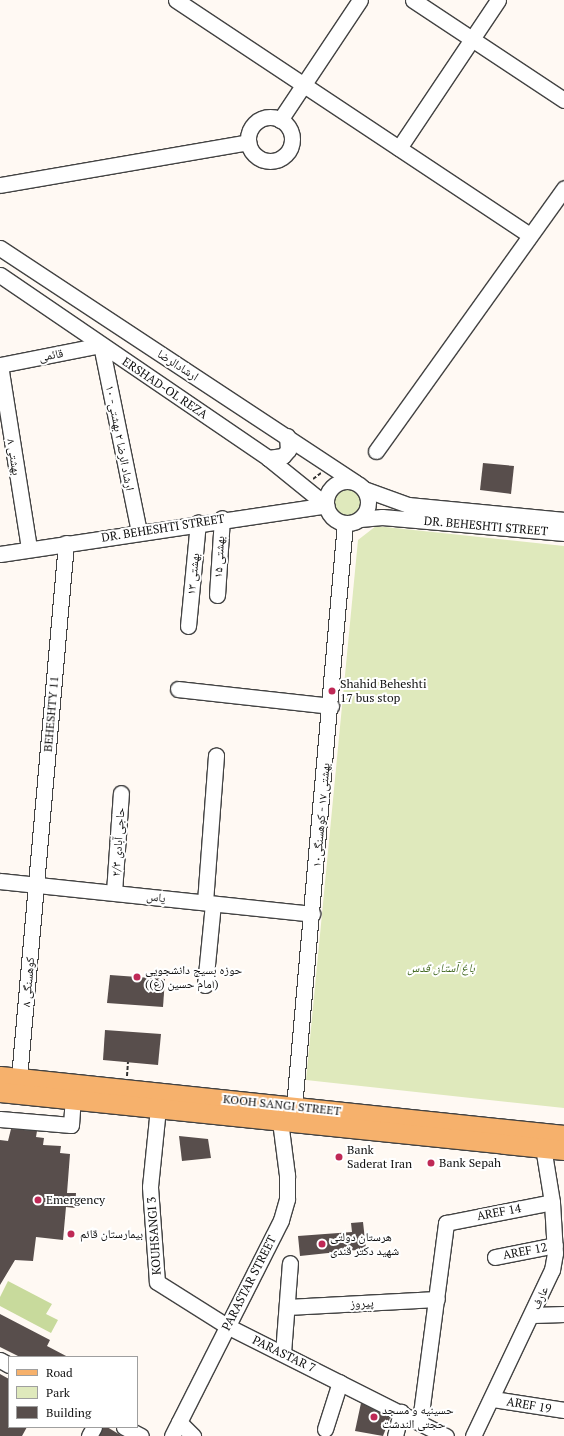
<!DOCTYPE html>
<meta charset="utf-8">
<style>
body{margin:0}
#map{position:relative;width:564px;height:1436px;overflow:hidden;background:#fff9f3;font-family:"PT Serif","Noto Naskh Arabic",serif}
div>[style]{position:absolute}
.green>*{inset:0;background:#dfe9bc}
.round{border-radius:50%}
.forest>*{inset:0;background:#c8da9c}
.building>*{inset:0;background:#584e4c}
.path>*{height:2px;margin-top:-1px;transform-origin:0;background:repeating-linear-gradient(90deg,#323232 0 4px,transparent 0 6px)}
.roads{filter:drop-shadow(1px 0 #434343) drop-shadow(-1px 0 #434343) drop-shadow(0 1px #434343) drop-shadow(0 -1px #434343)}
.minor>*{height:15px;margin:-7.5px;padding:0 7.5px;transform-origin:7.5px;border-radius:7.5px;background:#fff}
.minor>.ring{margin:-7.5px;padding:0;box-sizing:content-box;background:none;border:15px solid #fff;border-radius:50%}
.major>*{height:19px;margin:-9.5px;padding:0 9.5px;transform-origin:9.5px;border-radius:9.5px;background:#f6b16c}
.dots>*{width:11px;height:11px;translate:-50% -50%;box-sizing:border-box;border:2px solid #fff;border-radius:50%}
span{translate:-50% -50%;white-space:nowrap;text-align:center;line-height:1.15;-webkit-text-stroke:4px #fff;paint-order:stroke}
.street-label{font-size:12px;color:#101010}
.poi-label{font-size:12px;color:#101010}
.left{translate:0 -50%;text-align:left}
.park-label{font-size:12px;color:#416820;font-style:italic}
.legend{position:absolute;left:8px;top:1356px;width:130px;height:72px;box-sizing:border-box;background:#fff;border:1px solid #9f9f9f;margin:0;padding:5px 7px;list-style:none;font-size:12px;color:#101010}
.legend li{display:flex;align-items:center;gap:8px;height:20px}
.legend b{width:20px;border:1px solid #9f9f9f}
</style>
<div id="map">
<div class="green">
<div class="round" style="left:333px;top:488px;width:28px;height:28px"></div>
<div style="clip-path:polygon(376px 526px,564px 546px,564px 1108px,306px 1080px,358px 540px)"></div>
</div>
<div class="forest">
<div style="clip-path:polygon(8px 1281px,52px 1304px,46px 1314px,58px 1320px,51px 1333px,0 1306px,0 1297px)"></div>
</div>
<div class="building">
<div style="clip-path:polygon(483px 463px,514px 466px,511px 494px,480px 490px)"></div>
<div style="clip-path:polygon(110px 975px,165px 979px,163px 1007px,107px 1003px)"></div>
<div style="clip-path:polygon(105px 1030px,161px 1034px,158px 1065px,103px 1060px)"></div>
<div style="clip-path:polygon(11px 1129px,37px 1131px,36px 1137px,44px 1138px,43px 1145px,61px 1146px,60px 1153px,70px 1154px,67px 1193px,76px 1193px,75px 1208px,66px 1207px,63px 1240px,36px 1237px,33px 1261px,15px 1260px,0 1285px,0 1140px,8px 1141px)"></div>
<div style="clip-path:polygon(179px 1136px,208px 1139px,211px 1158px,182px 1161px)"></div>
<div style="clip-path:polygon(363px 1222px,366px 1249px,300px 1256px,298px 1236px,352px 1232px,351px 1223px)"></div>
<div style="clip-path:polygon(0 1314px,50px 1340px,47px 1346px,68px 1357px,20px 1357px,0 1347px)"></div>
<div style="clip-path:polygon(0 1374px,9px 1379px,9px 1427px,27px 1427px,22px 1436px,0 1436px)"></div>
<div style="clip-path:polygon(361px 1403px,390px 1418px,383px 1436px,355px 1431px)"></div>
<div style="clip-path:polygon(103px 1427px,107px 1427px,122px 1436px,99px 1436px)"></div>
</div>
<div class="path">
<div style="left:313px;top:479px;width:10px;rotate:-37deg"></div>
<div style="left:127px;top:1076px;width:14px;rotate:-86deg"></div>
</div>
<div class="roads">
<div class="minor">
<div style="left:176px;top:0;width:425px;rotate:33.6deg"></div>
<div style="left:413px;top:0;width:181px;rotate:33.5deg"></div>
<div class="ring" style="left:248px;top:117px;width:29px;height:29px"></div>
<div style="left:280px;top:120px;width:144px;rotate:-56.3deg"></div>
<div style="left:399px;top:148px;width:178px;rotate:-56.2deg"></div>
<div style="left:0;top:185px;width:252px;rotate:-9.8deg"></div>
<div style="left:0;top:248px;width:425px;rotate:33.4deg"></div>
<div style="left:0;top:275px;width:325px;rotate:34.3deg"></div>
<div style="left:268px;top:458px;width:75px;rotate:39deg"></div>
<div style="left:0;top:365px;width:103px;rotate:-11.2deg"></div>
<div style="left:101px;top:345px;width:190px;rotate:78.5deg"></div>
<div style="left:0;top:365px;width:186px;rotate:81deg"></div>
<div style="left:376px;top:451px;width:323px;rotate:-54.4deg"></div>
<div style="left:268px;top:458px;width:15px;rotate:-8deg"></div>
<div style="left:283px;top:456px;width:8px;rotate:-50deg"></div>
<div style="left:288px;top:450px;width:14px;rotate:-94deg"></div>
<div class="ring" style="left:326px;top:481px;width:27px;height:27px"></div>
<div style="left:364px;top:489px;width:47px;rotate:20deg"></div>
<div style="left:408px;top:505px;width:157px;rotate:5.5deg"></div>
<div style="left:360px;top:519px;width:22px;rotate:-5deg"></div>
<div style="left:382px;top:517px;width:183px;rotate:5deg"></div>
<div style="left:0;top:554px;width:330px;rotate:-8.5deg"></div>
<div style="left:217px;top:595px;width:77px;rotate:-86.3deg"></div>
<div style="left:188px;top:626px;width:104px;rotate:-84.5deg"></div>
<div style="left:178px;top:689px;width:154px;rotate:6.3deg"></div>
<div style="left:0;top:881px;width:314px;rotate:6deg"></div>
<div style="left:114px;top:892px;width:99px;rotate:-86deg"></div>
<div style="left:205px;top:902px;width:147px;rotate:-85.7deg"></div>
<div style="left:205px;top:985px;width:81px;rotate:-84.4deg"></div>
<div style="left:19px;top:1078px;width:537px;rotate:-84.98deg"></div>
<div style="left:294px;top:1107px;width:586px;rotate:-85.01deg"></div>
<div style="left:158px;top:1108px;width:79px;rotate:95.8deg"></div>
<div style="left:150px;top:1187px;width:95px;rotate:85.8deg"></div>
<div style="left:157px;top:1282px;width:83px;rotate:32.2deg"></div>
<div style="left:227px;top:1326px;width:245px;rotate:26.7deg"></div>
<div style="left:0;top:1119px;width:71px;rotate:4.8deg"></div>
<div style="left:71px;top:1125px;width:26px;rotate:-86deg"></div>
<div style="left:495px;top:1257px;width:61px;rotate:-11.3deg"></div>
<div style="left:287px;top:1307px;width:150px;rotate:-3.1deg"></div>
<div style="left:533px;top:1315px;width:31px;rotate:-2deg"></div>
<div style="left:283px;top:1353px;width:90px;rotate:-85.6deg"></div>
<div style="left:0;top:1360px;width:10px;rotate:29deg"></div>
<div style="left:493px;top:1399px;width:72px;rotate:8.8deg"></div>
<div style="left:420px;top:1421px;width:200px;rotate:-82.5deg"></div>
<div style="left:446px;top:1223px;width:108px;rotate:-11.2deg"></div>
<div style="left:179px;top:1422px;width:20px;rotate:45deg"></div>
<div style="left:124px;top:1427px;width:19px;rotate:28deg"></div>
<div style="left:325px;top:1429px;width:49px;rotate:-72.3deg"></div>
<div style="left:89px;top:1436px;width:10px;rotate:-61deg"></div>
<div style="left:172px;top:1436px;width:242px;rotate:-63.2deg"></div>
<div style="left:281px;top:1220px;width:22px;rotate:-74deg"></div>
<div style="left:287px;top:1199px;width:24px;rotate:-90deg"></div>
<div style="left:287px;top:1175px;width:54px;rotate:-97.4deg"></div>
<div style="left:395px;top:1436px;width:25px;rotate:-76deg"></div>
<div style="left:473px;top:1436px;width:184px;rotate:-64.6deg"></div>
<div style="left:552px;top:1270px;width:17px;rotate:-80deg"></div>
<div style="left:555px;top:1253px;width:51px;rotate:-93.4deg"></div>
<div style="left:552px;top:1202px;width:56px;rotate:-99.3deg"></div>
</div>
<div class="major">
<div style="left:0;top:1076px;width:567px;rotate:5.97deg"></div>
<div style="left:0;top:1092px;width:567px;rotate:5.87deg"></div>
</div>
</div>
<div class="dots">
<div style="left:332px;top:691px;background:#bf2956"></div>
<div style="left:137px;top:977px;background:#bf2956"></div>
<div style="left:339px;top:1157px;background:#bf2956"></div>
<div style="left:431px;top:1163px;background:#bf2956"></div>
<div style="left:38px;top:1200px;background:#bf2956"></div>
<div style="left:71px;top:1234px;background:#bf2956"></div>
<div style="left:322px;top:1244px;background:#bf2956"></div>
<div style="left:374px;top:1417px;background:#bf2956"></div>
</div>
<div class="street-label">
<span style="left:51px;top:355px;rotate:-11deg">قائمی</span>
<span style="left:178px;top:365px;rotate:33deg">ارشادالرضا</span>
<span style="left:165px;top:388px;rotate:34deg">ERSHAD-OL REZA</span>
<span style="left:120px;top:438px;rotate:79deg">ارشاد الرضا ۲ بهشتی- ۱۰</span>
<span style="left:14px;top:457px;rotate:81deg">بهشتی ۸</span>
<span style="left:486px;top:526px;rotate:5deg">DR. BEHESHTI STREET</span>
<span style="left:163px;top:528px;rotate:-9deg">DR. BEHESHTI STREET</span>
<span style="left:219px;top:557px;rotate:-87deg">بهشتی ۱۵</span>
<span style="left:193px;top:574px;rotate:-84deg">بهشتی ۱۳</span>
<span style="left:51px;top:714px;rotate:-85deg">BEHESHTY 11</span>
<span style="left:321px;top:815px;rotate:-85deg">بهشتی ۱۷ - کوهسنگی۱۰</span>
<span style="left:118px;top:842px;rotate:-86deg">حاجی آبادی ۲/۳</span>
<span style="left:156px;top:897px;rotate:6deg">یاس</span>
<span style="left:28px;top:982px;rotate:-85deg">کوهسنگی ۸</span>
<span style="left:282px;top:1105px;rotate:6deg">KOOH SANGI STREET</span>
<span style="left:499px;top:1212px;rotate:-11deg">AREF 14</span>
<span style="left:154px;top:1236px;rotate:-94deg">KOUHSANGI 3</span>
<span style="left:525px;top:1251px;rotate:-11deg">AREF 12</span>
<span style="left:249px;top:1283px;rotate:-63deg">PARASTAR STREET</span>
<span style="left:540px;top:1298px;rotate:-67deg">عارف</span>
<span style="left:362px;top:1303px;rotate:-3deg">پیروز</span>
<span style="left:284px;top:1354px;rotate:26deg">PARASTAR 7</span>
<span style="left:529px;top:1405px;rotate:10deg">AREF 19</span>
</div>
<div class="poi-label">
<span class="left" style="left:340px;top:691px">Shahid Beheshti<br>17 bus stop</span>
<span class="left" style="left:145px;top:977px">حوزه بسیج دانشجویی<br>(امام حسین (ع))</span>
<span class="left" style="left:347px;top:1157px">Bank<br>Saderat Iran</span>
<span class="left" style="left:439px;top:1163px">Bank Sepah</span>
<span class="left" style="left:46px;top:1200px">Emergency</span>
<span class="left" style="left:80px;top:1234px">بیمارستان قائم</span>
<span class="left" style="left:330px;top:1244px">هرستان دولتی<br>شهید دکتر قندی</span>
<span class="left" style="left:382px;top:1417px">حسینیه و مسجد<br>حجتی الندشت</span>
</div>
<div class="park-label">
<span style="left:441px;top:968px">باغ آستان قدس</span>
</div>
<ul class="legend">
<li><b style="height:5px;background:#f6b16c"></b>Road</li>
<li><b style="height:11px;background:#dfe9bc"></b>Park</li>
<li><b style="height:11px;background:#584e4c"></b>Building</li>
</ul>
</div>
